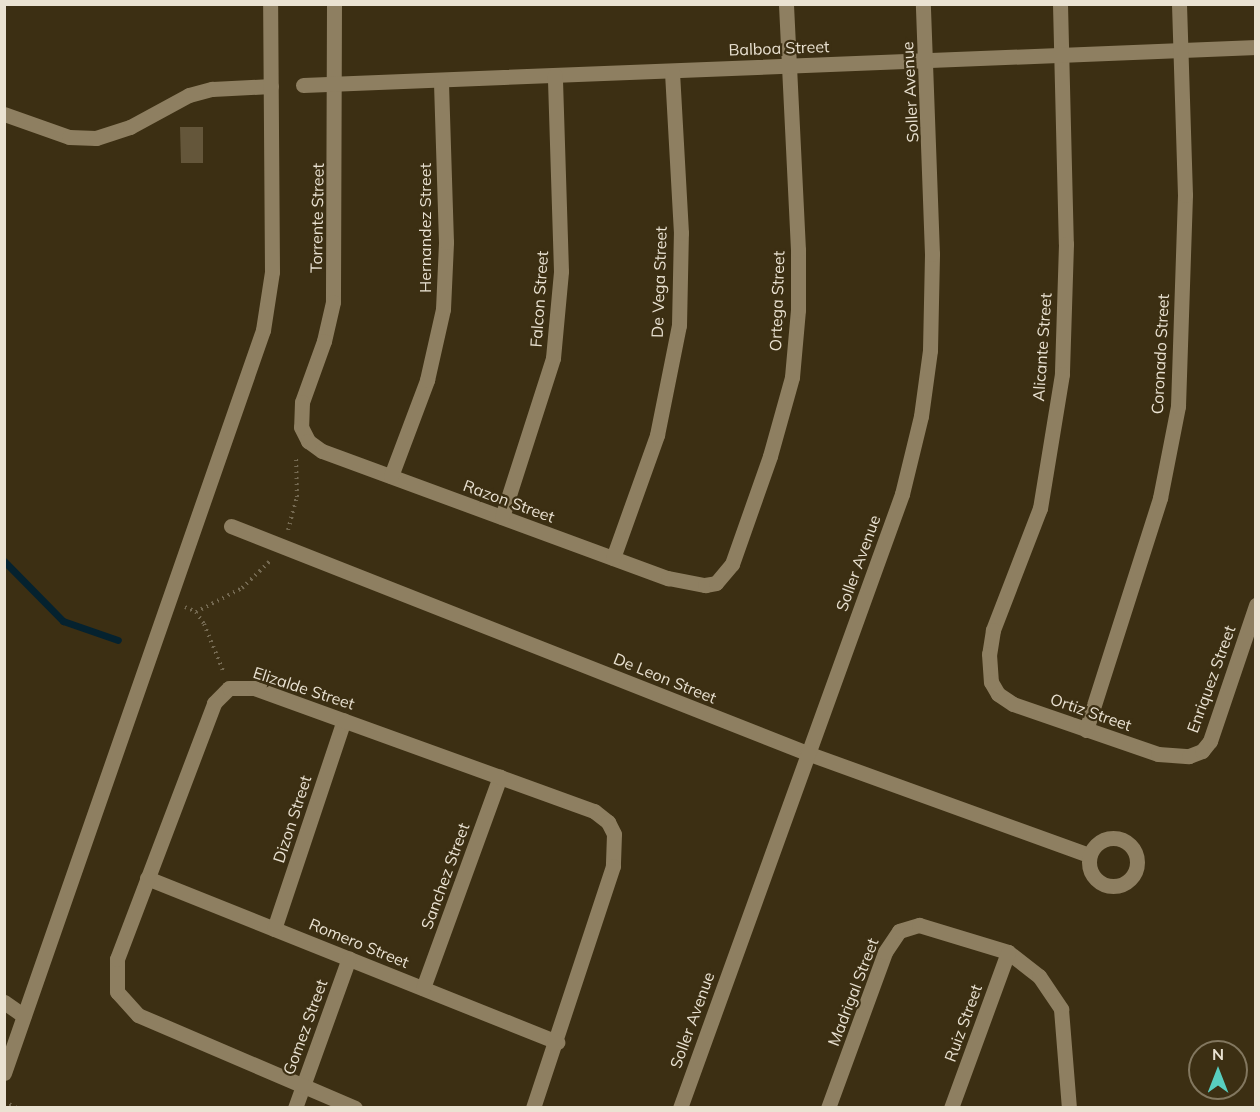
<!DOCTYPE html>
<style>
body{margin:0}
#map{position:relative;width:1260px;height:1112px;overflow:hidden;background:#3c2f13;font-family:Mulish,sans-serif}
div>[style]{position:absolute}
.stream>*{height:7px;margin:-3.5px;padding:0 3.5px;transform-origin:3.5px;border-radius:3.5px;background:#05222f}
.building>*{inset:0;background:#64563a}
.path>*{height:4px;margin-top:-2px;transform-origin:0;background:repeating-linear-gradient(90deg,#746951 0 1.5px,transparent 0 6px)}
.minor>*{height:15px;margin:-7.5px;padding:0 7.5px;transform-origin:7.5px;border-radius:7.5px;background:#8e7f61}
.minor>.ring{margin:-7.5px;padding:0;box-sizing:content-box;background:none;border:15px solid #8e7f61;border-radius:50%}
span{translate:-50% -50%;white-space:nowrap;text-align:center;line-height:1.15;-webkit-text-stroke:4.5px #3c2f13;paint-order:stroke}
.street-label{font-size:16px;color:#eae2d2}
.frame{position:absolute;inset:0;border:6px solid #eae2d2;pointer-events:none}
.north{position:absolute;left:1188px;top:1040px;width:60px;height:60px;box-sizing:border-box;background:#3c2f13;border:2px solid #82775f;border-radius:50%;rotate:0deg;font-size:16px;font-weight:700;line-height:24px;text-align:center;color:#eae2d2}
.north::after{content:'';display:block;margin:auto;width:21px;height:27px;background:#58cec0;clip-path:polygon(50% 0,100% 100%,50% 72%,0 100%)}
</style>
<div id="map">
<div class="stream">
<div style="left:4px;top:561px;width:84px;rotate:45.5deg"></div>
<div style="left:63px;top:621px;width:58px;rotate:19.1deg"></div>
</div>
<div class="building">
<div style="clip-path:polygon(180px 127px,203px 127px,203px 163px,181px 163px)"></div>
</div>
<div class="path">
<div style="left:288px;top:530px;width:34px;rotate:-75deg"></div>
<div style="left:297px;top:497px;width:42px;rotate:-91.4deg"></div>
<div style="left:185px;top:607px;width:12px;rotate:24deg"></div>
<div style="left:196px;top:612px;width:14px;rotate:56deg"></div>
<div style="left:204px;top:624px;width:53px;rotate:67.8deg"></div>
<div style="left:196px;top:612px;width:52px;rotate:-27.6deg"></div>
<div style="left:242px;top:588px;width:40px;rotate:-44deg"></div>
<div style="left:4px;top:1102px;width:14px;rotate:25deg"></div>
</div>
<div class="minor">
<div style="left:334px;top:4px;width:298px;rotate:90.2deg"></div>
<div style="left:333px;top:302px;width:40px;rotate:103deg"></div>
<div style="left:324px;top:341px;width:65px;rotate:109.8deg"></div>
<div style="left:302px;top:402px;width:25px;rotate:92deg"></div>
<div style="left:301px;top:427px;width:16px;rotate:63deg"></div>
<div style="left:308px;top:441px;width:17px;rotate:36deg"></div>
<div style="left:322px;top:451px;width:369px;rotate:20.2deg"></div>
<div style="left:668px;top:578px;width:38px;rotate:11deg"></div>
<div style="left:705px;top:585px;width:11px;rotate:-10deg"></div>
<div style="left:716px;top:583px;width:25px;rotate:-50deg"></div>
<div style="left:732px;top:564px;width:114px;rotate:-70.6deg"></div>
<div style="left:770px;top:456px;width:82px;rotate:-74.4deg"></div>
<div style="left:792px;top:377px;width:67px;rotate:-84.9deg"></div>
<div style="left:798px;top:310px;width:60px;rotate:-90deg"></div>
<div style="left:798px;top:250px;width:246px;rotate:-92.8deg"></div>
<div style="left:1060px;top:4px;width:240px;rotate:88.6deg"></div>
<div style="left:1066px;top:244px;width:130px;rotate:91.8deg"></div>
<div style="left:1062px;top:374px;width:136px;rotate:99.3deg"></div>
<div style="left:1040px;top:508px;width:131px;rotate:111.1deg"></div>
<div style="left:993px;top:630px;width:24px;rotate:99deg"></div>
<div style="left:989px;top:654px;width:28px;rotate:86deg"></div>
<div style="left:991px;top:682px;width:14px;rotate:60deg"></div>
<div style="left:998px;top:694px;width:18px;rotate:34deg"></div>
<div style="left:1013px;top:704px;width:153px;rotate:19deg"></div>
<div style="left:1158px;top:754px;width:31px;rotate:4deg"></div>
<div style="left:1189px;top:756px;width:14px;rotate:-21deg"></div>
<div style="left:1202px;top:751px;width:13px;rotate:-51deg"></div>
<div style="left:1210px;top:741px;width:144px;rotate:-71.3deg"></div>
<div style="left:303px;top:85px;width:954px;rotate:-2.28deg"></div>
<div style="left:4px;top:114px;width:69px;rotate:19.5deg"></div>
<div style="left:69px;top:137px;width:27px;rotate:2deg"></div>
<div style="left:96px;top:138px;width:36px;rotate:-18deg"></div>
<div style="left:130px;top:127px;width:67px;rotate:-28.5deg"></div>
<div style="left:189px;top:95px;width:24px;rotate:-15deg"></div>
<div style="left:212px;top:89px;width:59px;rotate:-2.9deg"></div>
<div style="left:391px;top:476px;width:103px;rotate:-69.4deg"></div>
<div style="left:427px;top:380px;width:73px;rotate:-77.3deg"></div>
<div style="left:443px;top:309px;width:67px;rotate:-87.4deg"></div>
<div style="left:446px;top:242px;width:162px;rotate:-91.8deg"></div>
<div style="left:502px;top:517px;width:167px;rotate:-72.2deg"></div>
<div style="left:553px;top:358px;width:87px;rotate:-84.7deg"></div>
<div style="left:561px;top:271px;width:196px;rotate:-91.8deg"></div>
<div style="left:231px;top:526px;width:619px;rotate:21.51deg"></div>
<div style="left:807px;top:753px;width:300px;rotate:19.9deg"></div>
<div style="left:613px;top:558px;width:131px;rotate:-70.3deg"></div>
<div style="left:657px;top:435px;width:112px;rotate:-78.7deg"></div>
<div style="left:679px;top:325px;width:92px;rotate:-88.8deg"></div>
<div style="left:681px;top:233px;width:162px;rotate:-93.2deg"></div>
<div style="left:1086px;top:730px;width:244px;rotate:-72.3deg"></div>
<div style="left:1160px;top:498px;width:94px;rotate:-78.9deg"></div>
<div style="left:1178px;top:406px;width:211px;rotate:-88.1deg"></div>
<div style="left:1185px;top:195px;width:191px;rotate:-91.8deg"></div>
<div class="ring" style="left:1089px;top:838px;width:33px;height:33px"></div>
<div style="left:147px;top:878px;width:442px;rotate:21.8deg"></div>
<div style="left:274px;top:929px;width:220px;rotate:-71.5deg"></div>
<div style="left:423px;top:988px;width:225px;rotate:-70deg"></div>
<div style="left:4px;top:1002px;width:24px;rotate:35deg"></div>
<div style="left:4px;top:1073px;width:787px;rotate:-70.78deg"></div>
<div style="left:263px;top:330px;width:59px;rotate:-81.2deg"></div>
<div style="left:272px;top:272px;width:268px;rotate:-90.4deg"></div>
<div style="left:295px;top:1108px;width:159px;rotate:-70.2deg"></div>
<div style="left:355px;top:1108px;width:236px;rotate:-156.8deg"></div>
<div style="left:138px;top:1015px;width:31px;rotate:-132deg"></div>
<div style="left:117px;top:992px;width:33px;rotate:-90deg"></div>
<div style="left:117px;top:959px;width:274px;rotate:-69.2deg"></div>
<div style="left:214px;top:703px;width:21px;rotate:-45deg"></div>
<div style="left:229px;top:688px;width:25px"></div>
<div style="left:254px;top:688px;width:362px;rotate:19.9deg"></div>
<div style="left:594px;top:811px;width:18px;rotate:38deg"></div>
<div style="left:608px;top:822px;width:13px;rotate:63deg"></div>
<div style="left:614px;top:834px;width:32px;rotate:92deg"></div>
<div style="left:613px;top:866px;width:255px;rotate:108.3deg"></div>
<div style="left:680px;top:1108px;width:653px;rotate:-70.12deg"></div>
<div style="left:902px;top:494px;width:80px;rotate:-76.3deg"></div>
<div style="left:921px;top:416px;width:67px;rotate:-82.2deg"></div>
<div style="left:930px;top:350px;width:96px;rotate:-88.8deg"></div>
<div style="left:932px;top:254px;width:250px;rotate:-92.1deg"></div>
<div style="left:828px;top:1108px;width:166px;rotate:-69.9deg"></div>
<div style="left:885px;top:952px;width:25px;rotate:-56deg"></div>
<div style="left:899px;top:931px;width:21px;rotate:-17deg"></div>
<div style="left:919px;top:925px;width:93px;rotate:16.9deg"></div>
<div style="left:1008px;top:952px;width:39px;rotate:38deg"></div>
<div style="left:1039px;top:976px;width:40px;rotate:56deg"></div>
<div style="left:1061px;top:1009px;width:99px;rotate:85.4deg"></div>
<div style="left:951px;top:1108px;width:166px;rotate:-69.9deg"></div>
</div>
<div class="street-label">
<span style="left:779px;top:48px;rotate:-2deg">Balboa Street</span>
<span style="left:910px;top:92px;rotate:-93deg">Soller Avenue</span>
<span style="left:317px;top:218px;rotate:-89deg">Torrente Street</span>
<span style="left:425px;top:228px;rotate:-90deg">Hernandez Street</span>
<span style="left:659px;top:282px;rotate:-88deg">De Vega Street</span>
<span style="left:539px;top:299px;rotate:-86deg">Falcon Street</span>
<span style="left:777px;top:301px;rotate:-88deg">Ortega Street</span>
<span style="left:1042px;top:347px;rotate:-86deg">Alicante Street</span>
<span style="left:1160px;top:354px;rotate:-87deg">Coronado Street</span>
<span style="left:509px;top:501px;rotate:20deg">Razon Street</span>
<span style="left:858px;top:563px;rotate:-70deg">Soller Avenue</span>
<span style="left:665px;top:678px;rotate:22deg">De Leon Street</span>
<span style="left:1211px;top:679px;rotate:-70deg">Enriquez Street</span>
<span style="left:304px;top:688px;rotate:18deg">Elizalde Street</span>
<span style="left:1091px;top:712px;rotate:19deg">Ortiz Street</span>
<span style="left:292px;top:819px;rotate:-72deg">Dizon Street</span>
<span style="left:445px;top:876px;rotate:-70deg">Sanchez Street</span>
<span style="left:359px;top:943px;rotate:22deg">Romero Street</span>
<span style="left:853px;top:992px;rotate:-69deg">Madrigal Street</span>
<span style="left:692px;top:1020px;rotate:-70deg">Soller Avenue</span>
<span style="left:963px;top:1023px;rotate:-70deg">Ruiz Street</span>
<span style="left:305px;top:1027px;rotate:-70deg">Gomez Street</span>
</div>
<div class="frame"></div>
<div class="north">N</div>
</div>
